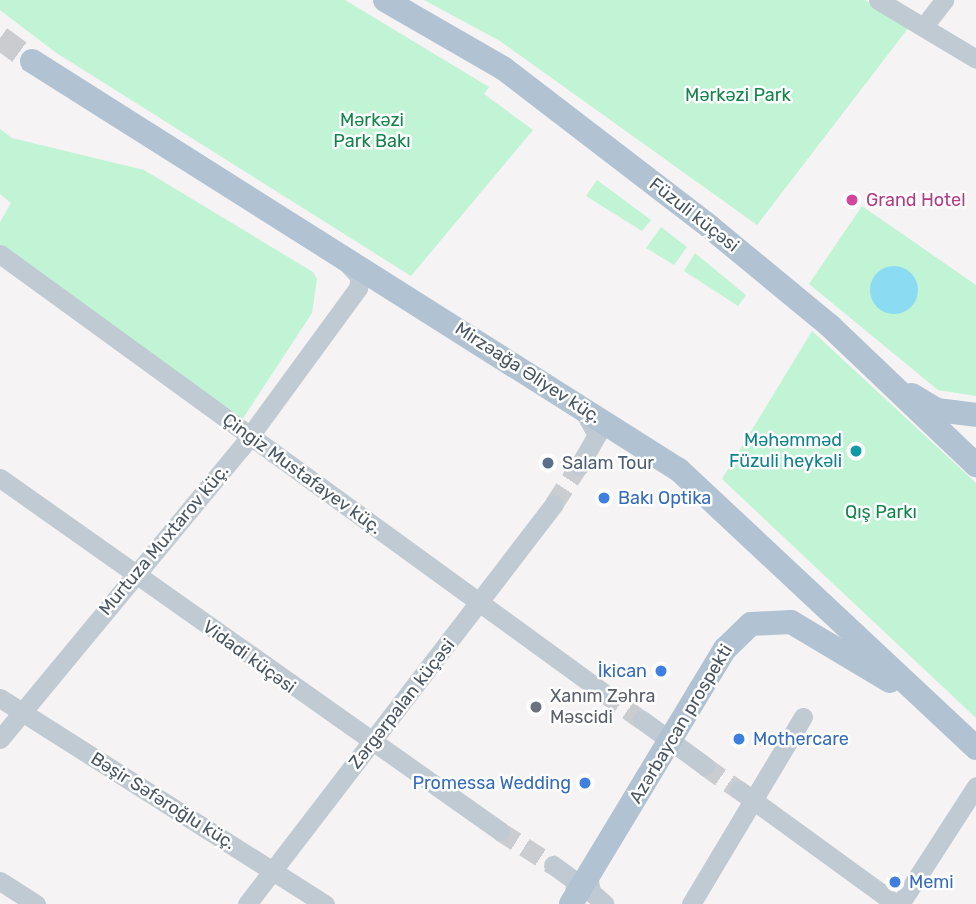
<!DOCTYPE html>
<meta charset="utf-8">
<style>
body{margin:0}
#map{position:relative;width:976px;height:904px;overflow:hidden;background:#f5f3f3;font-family:Rubik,sans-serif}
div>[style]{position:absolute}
.green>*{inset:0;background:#c1f3d5}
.water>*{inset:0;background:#8bdcf2}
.round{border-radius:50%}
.minor-tunnel>*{height:19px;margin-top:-9.5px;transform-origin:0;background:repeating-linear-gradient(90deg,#cacccf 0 19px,transparent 0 29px)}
.major-tunnel>*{height:24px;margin-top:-12px;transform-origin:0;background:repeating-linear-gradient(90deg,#cacccf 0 24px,transparent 0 36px)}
.minor>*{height:19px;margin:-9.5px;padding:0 9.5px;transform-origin:9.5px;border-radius:9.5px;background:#c0cad3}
.major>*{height:24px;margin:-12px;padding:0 12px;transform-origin:12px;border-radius:12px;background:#b1c2d2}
.dots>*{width:19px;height:19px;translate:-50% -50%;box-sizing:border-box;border:4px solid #fff;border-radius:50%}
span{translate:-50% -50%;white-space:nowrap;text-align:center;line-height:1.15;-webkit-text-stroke:5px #fff;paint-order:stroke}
.park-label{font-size:18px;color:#12854c}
.hotel-label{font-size:18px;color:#b23c85}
.left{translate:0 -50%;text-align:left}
.street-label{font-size:18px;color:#495662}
.culture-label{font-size:18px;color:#0d838f}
.right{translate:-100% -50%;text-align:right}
.service-label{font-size:18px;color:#4e5e75}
.shop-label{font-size:18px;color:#366cbe}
.worship-label{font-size:18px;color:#5b616d}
</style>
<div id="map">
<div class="green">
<div style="clip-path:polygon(0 0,345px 0,489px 87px,484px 94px,533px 130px,411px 276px,55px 52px,0 10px)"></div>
<div style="clip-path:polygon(424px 0,865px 0,909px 27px,757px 225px,500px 41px)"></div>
<div style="clip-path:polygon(0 129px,12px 138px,144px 170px,313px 272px,317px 279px,312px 313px,240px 423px,0 247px,0 222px,11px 203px,0 194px)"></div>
<div style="clip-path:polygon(597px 180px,651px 220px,642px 231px,586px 196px)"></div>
<div style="clip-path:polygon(862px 206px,976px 285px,976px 396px,938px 390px,809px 284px)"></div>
<div style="clip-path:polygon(661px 227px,687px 247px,674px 265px,646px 248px)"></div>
<div style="clip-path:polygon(695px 253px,746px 295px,738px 306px,684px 271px)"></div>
<div style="clip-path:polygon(812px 331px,976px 483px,976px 718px,722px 479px)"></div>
</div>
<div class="water">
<div class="round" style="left:870px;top:266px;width:48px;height:48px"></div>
</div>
<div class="minor-tunnel">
<div style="left:554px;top:504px;width:45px;rotate:-56.7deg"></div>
<div style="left:604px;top:693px;width:47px;rotate:35.4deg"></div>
<div style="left:705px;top:766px;width:42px;rotate:35.2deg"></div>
<div style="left:500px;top:831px;width:63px;rotate:32.7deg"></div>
</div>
<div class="major-tunnel">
<div style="left:0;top:38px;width:39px;rotate:36deg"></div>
</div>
<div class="minor">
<div style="left:878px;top:0;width:114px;rotate:31deg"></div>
<div style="left:924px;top:26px;width:33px;rotate:-52deg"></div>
<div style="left:0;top:254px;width:747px;rotate:36.01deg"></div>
<div style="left:579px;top:466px;width:36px;rotate:-60deg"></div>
<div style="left:597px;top:435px;width:25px;rotate:-119deg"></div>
<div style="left:0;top:478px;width:612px;rotate:35.22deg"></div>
<div style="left:0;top:698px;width:385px;rotate:32.4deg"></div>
<div style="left:642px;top:720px;width:78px;rotate:36.1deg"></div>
<div style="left:0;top:739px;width:378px;rotate:-50.4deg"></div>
<div style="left:241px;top:448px;width:198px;rotate:-53.8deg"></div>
<div style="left:358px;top:288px;width:11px;rotate:-80deg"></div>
<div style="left:360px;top:277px;width:19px;rotate:-133deg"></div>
<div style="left:739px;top:790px;width:194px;rotate:36deg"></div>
<div style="left:553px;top:865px;width:27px;rotate:36deg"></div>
<div style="left:575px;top:881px;width:17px;rotate:93deg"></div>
<div style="left:588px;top:875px;width:17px;rotate:80deg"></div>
<div style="left:591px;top:892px;width:18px;rotate:41deg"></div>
<div style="left:0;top:881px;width:43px;rotate:32.6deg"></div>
<div style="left:247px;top:904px;width:504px;rotate:-52.49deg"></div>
<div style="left:691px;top:904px;width:218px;rotate:-59.1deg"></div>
<div style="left:900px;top:904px;width:140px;rotate:-57.2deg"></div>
</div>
<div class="major">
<div style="left:385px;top:0;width:136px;rotate:30deg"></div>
<div style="left:503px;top:68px;width:261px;rotate:37.5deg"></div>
<div style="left:710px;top:227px;width:156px;rotate:39.5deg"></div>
<div style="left:830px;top:326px;width:202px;rotate:43.6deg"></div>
<div style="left:32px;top:61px;width:765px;rotate:32.3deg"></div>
<div style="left:679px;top:470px;width:407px;rotate:43.1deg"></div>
<div style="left:912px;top:395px;width:29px;rotate:31deg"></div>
<div style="left:937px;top:410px;width:39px;rotate:7deg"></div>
<div style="left:571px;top:904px;width:298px;rotate:-58.9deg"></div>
<div style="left:725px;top:649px;width:36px;rotate:-44deg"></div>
<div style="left:751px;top:624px;width:40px;rotate:-2.9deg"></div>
<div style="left:791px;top:622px;width:115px;rotate:30.8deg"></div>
</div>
<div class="dots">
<div style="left:852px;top:200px;background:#d1479c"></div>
<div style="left:856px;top:451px;background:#0f9aa8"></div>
<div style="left:548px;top:463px;background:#5c6f8a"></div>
<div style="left:604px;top:498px;background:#3f7fe0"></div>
<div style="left:661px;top:671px;background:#3f7fe0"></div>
<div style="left:536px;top:707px;background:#6b7280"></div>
<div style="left:739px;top:739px;background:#3f7fe0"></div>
<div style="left:585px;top:783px;background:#3f7fe0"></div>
<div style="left:895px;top:882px;background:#3f7fe0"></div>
</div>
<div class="park-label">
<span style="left:738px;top:95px">Mərkəzi Park</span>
<span style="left:372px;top:131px">Mərkəzi<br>Park Bakı</span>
<span style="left:881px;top:512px">Qış Parkı</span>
</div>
<div class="hotel-label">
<span class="left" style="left:866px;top:200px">Grand Hotel</span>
</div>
<div class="street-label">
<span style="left:694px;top:215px;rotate:38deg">Füzuli küçəsi</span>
<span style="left:528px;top:373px;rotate:33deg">Mirzəağa Əliyev küç.</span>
<span style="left:302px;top:474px;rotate:36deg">Çingiz Mustafayev küç.</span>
<span style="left:164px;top:540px;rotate:-50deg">Murtuza Muxtarov küç.</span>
<span style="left:249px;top:657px;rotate:36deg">Vidadi küçəsi</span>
<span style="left:402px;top:704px;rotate:-52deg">Zərgərpalan küçəsi</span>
<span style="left:681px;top:724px;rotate:-59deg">Azərbaycan prospekti</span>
<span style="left:163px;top:801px;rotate:32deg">Bəşir Səfəroğlu küç.</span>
</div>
<div class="culture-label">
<span class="right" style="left:842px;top:451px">Məhəmməd<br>Füzuli heykəli</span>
</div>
<div class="service-label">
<span class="left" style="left:562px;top:463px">Salam Tour</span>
</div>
<div class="shop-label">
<span class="left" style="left:618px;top:498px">Bakı Optika</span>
<span class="right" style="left:647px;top:671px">İkican</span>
<span class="left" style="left:753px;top:739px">Mothercare</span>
<span class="right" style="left:571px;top:783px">Promessa Wedding</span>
<span class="left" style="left:909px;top:882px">Memi</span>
</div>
<div class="worship-label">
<span class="left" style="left:550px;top:707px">Xanım Zəhra<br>Məscidi</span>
</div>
</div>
